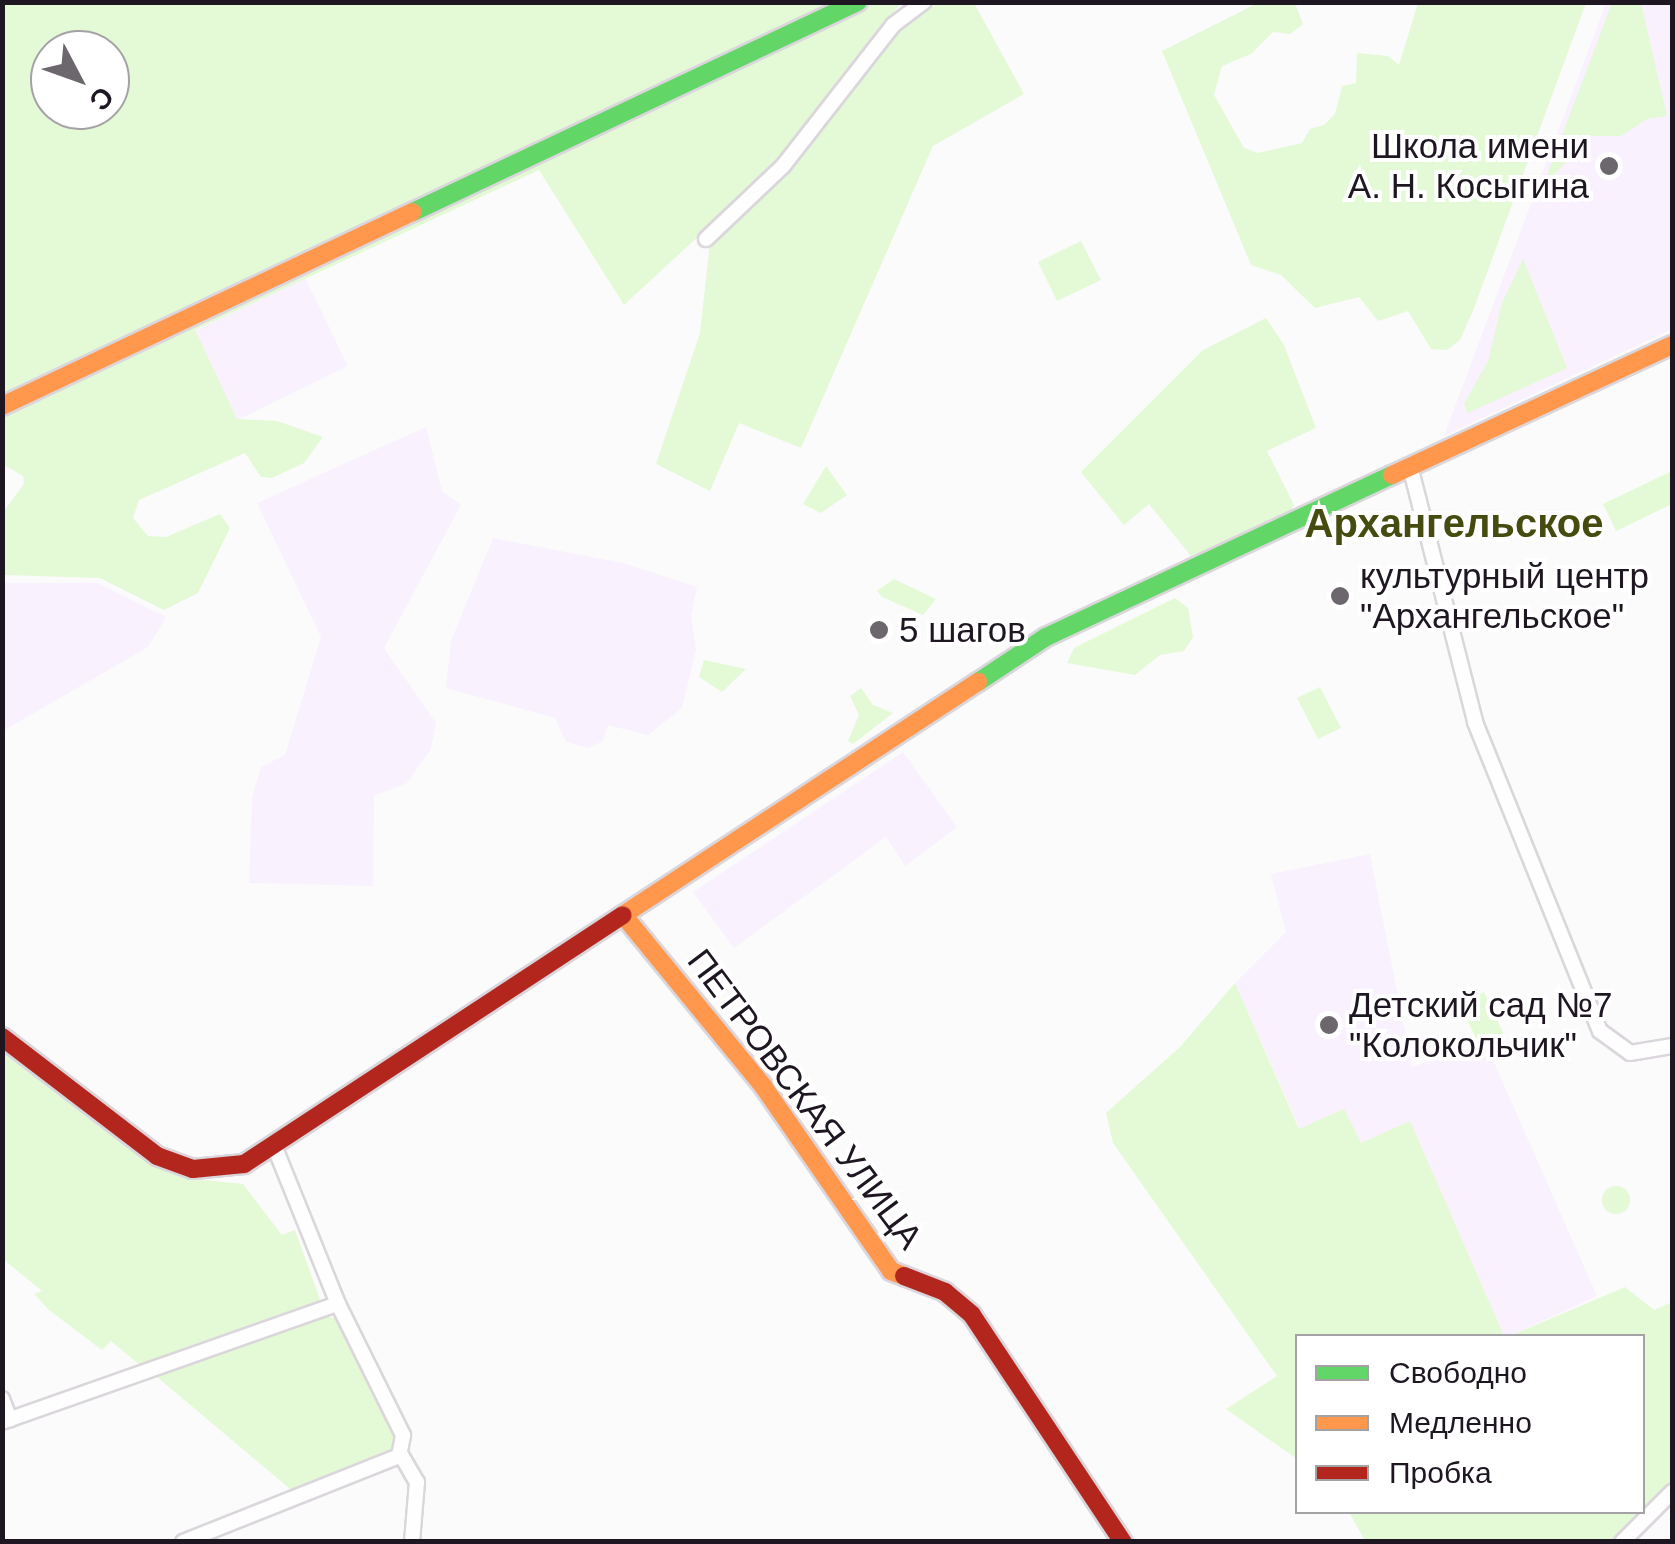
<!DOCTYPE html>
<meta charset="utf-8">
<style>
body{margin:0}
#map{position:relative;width:1675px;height:1544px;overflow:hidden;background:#fbfbfb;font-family:Helvetica,sans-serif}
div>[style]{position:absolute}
.built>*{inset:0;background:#f9f1fd}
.green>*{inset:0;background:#e4f9d6}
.round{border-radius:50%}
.roads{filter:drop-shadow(2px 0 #dad6dc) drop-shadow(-2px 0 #dad6dc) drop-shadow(0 2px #dad6dc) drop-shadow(0 -2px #dad6dc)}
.street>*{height:14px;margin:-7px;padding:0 7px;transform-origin:7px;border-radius:7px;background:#fefefe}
.fast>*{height:18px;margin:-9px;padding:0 9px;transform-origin:9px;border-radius:9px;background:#63d668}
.slow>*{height:18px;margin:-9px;padding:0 9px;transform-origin:9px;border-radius:9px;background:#ff974d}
.jam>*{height:18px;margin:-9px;padding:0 9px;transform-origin:9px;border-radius:9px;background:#b3261e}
.dots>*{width:28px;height:28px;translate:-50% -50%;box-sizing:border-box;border:5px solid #fff;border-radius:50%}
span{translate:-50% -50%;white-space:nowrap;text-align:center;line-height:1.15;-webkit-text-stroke:8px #fff;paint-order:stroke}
.poi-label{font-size:35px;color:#1e1721}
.right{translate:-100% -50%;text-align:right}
.left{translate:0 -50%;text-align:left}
.street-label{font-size:35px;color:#1e1721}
.quarter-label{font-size:40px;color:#464b0f;font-weight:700}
.frame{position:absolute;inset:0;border:5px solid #1e1721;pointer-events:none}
.legend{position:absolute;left:1295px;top:1334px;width:350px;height:180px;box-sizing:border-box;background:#fff;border:2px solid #a5a2a6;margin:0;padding:12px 18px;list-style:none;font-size:30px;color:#1e1721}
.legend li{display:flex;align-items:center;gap:20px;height:50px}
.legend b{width:50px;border:2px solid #a5a2a6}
.north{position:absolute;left:30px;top:30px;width:100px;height:100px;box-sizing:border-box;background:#fff;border:2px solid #a5a2a6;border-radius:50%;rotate:131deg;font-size:28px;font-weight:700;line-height:40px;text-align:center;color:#1e1721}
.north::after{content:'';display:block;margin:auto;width:35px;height:45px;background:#6b676d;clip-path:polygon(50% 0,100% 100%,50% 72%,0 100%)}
</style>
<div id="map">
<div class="built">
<div style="clip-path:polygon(1606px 3px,1672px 3px,1672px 329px,1444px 436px)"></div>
<div style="clip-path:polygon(305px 278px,348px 366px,237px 420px,194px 331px)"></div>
<div style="clip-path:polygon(426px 427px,442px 491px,461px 505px,384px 648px,436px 723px,431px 749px,407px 783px,374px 796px,373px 886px,249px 883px,252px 797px,261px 767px,285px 755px,321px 637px,257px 503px)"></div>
<div style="clip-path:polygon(493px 538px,623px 563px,697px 587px,691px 616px,696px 650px,682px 708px,648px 735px,608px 725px,603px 741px,588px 748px,566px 742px,555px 718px,446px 688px,451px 641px)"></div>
<div style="clip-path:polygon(3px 583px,98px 583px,166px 617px,148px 647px,3px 731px)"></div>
<div style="clip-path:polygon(903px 752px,957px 827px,905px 866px,886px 837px,734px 948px,693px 892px)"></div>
<div style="clip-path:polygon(1370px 854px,1412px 1067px,1449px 1054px,1492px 1058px,1597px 1296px,1510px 1336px,1504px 1336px,1410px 1122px,1360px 1143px,1300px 1129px,1235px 983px,1286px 932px,1271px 874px)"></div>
</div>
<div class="green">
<div style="clip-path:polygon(evenodd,3px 3px,901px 3px,779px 162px,624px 305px,539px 170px,195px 330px,237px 419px,277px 421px,323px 437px,304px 463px,272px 478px,261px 477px,245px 453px,139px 500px,133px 518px,148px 536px,166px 537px,220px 514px,230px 528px,198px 593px,164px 610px,100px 578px,3px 575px,3px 512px,24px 484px,23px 476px,3px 464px,3px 3px,50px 50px,110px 50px,110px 110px,50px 110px,50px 50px)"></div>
<div style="clip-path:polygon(938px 3px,974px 3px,1024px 94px,933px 146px,801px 448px,739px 423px,710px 491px,656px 464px,700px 333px,710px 242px,896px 33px)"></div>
<div style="clip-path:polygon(1258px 3px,1295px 3px,1303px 24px,1290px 34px,1273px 32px,1251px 54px,1222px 66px,1214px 95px,1244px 148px,1258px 153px,1302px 143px,1310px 129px,1324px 125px,1335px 114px,1342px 86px,1356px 83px,1357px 53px,1388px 56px,1399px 65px,1418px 3px,1586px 3px,1474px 308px,1460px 340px,1447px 350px,1431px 349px,1408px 311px,1378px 321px,1359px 297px,1315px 308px,1281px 275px,1251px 265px,1162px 51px)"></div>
<div style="clip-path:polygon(1612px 3px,1641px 3px,1667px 116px,1647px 119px,1621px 136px,1590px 136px,1542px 188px)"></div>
<div style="clip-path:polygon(1081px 241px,1101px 280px,1057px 301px,1038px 262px)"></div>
<div style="clip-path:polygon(1523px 259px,1567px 368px,1468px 413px,1464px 404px,1488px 361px,1502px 303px)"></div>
<div style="clip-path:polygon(1266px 318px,1284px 345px,1316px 428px,1267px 451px,1294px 505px,1289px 515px,1191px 556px,1149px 504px,1124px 525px,1081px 472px,1203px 350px)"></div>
<div style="clip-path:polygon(826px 466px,847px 495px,821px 513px,803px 504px)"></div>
<div style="clip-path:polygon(1672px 471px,1672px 504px,1616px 531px,1603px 504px)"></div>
<div style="clip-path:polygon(894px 579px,936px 599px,923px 615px,882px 597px,877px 591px)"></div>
<div style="clip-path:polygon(1175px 598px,1188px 608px,1193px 637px,1184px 651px,1160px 655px,1135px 675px,1067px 663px,1074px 648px)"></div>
<div style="clip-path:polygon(704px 660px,746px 669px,722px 692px,699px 677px)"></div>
<div style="clip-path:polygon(1320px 687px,1341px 728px,1318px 739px,1297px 698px)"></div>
<div style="clip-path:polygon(861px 688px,873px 705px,893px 713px,853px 744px,848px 741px,859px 715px,850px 696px)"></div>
<div style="clip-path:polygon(1235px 983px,1299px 1129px,1344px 1109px,1361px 1143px,1410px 1121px,1504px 1336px,1298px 1336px,1297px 1459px,1226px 1409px,1277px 1376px,1113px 1143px,1106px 1113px,1180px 1047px)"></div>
<div style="clip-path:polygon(1484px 992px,1505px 1037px,1481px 1049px,1460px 1004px)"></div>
<div style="clip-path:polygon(2px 1045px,135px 1153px,204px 1180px,243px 1184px,282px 1235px,295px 1230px,320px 1299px,306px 1310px,142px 1367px,111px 1341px,102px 1350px,49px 1310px,34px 1294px,42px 1291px,3px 1259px)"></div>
<div class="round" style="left:1602px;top:1186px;width:28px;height:28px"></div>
<div style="clip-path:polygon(1625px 1287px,1654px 1310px,1672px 1302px,1672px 1488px,1619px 1541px,1365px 1541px,1349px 1512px,1642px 1512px,1642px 1336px,1510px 1336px)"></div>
<div style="clip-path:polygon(325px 1316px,339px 1319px,398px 1438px,395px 1451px,295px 1493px,157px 1377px)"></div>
</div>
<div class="roads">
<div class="street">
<div style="left:706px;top:239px;width:106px;rotate:-43.5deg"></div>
<div style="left:783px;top:166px;width:179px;rotate:-52deg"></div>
<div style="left:893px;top:25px;width:39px;rotate:-37deg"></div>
<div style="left:1411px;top:470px;width:260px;rotate:75.7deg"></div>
<div style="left:1475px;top:722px;width:333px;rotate:68deg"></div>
<div style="left:1600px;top:1031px;width:37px;rotate:36deg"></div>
<div style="left:1630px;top:1053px;width:43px;rotate:-9.5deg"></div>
<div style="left:2px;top:1399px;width:22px;rotate:69deg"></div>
<div style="left:2px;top:1422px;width:356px;rotate:-19.4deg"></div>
<div style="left:338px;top:1304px;width:168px;rotate:-112deg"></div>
<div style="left:400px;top:1453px;width:34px;rotate:60deg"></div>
<div style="left:417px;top:1482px;width:60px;rotate:94.8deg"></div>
<div style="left:183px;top:1542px;width:232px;rotate:-21.7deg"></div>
<div style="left:399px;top:1456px;width:21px;rotate:-79deg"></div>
<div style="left:403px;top:1435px;width:146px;rotate:-116.4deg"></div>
<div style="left:1622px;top:1542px;width:71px;rotate:-45deg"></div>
</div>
<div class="fast">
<div style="left:413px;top:212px;width:492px;rotate:-25.3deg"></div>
<div style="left:978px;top:682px;width:82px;rotate:-33.5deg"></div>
<div style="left:1046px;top:637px;width:382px;rotate:-25.1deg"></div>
</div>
<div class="slow">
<div style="left:2px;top:406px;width:454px;rotate:-25.3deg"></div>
<div style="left:1392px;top:475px;width:309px;rotate:-24.9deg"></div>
<div style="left:623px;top:915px;width:425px;rotate:-33.3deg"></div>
<div style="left:624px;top:916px;width:220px;rotate:50.7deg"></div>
<div style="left:763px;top:1086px;width:225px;rotate:55.3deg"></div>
<div style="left:891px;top:1271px;width:14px;rotate:21deg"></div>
</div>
<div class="jam">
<div style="left:2px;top:1037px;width:195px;rotate:37.5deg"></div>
<div style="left:157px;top:1156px;width:38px;rotate:20deg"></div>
<div style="left:193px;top:1169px;width:51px;rotate:-5.6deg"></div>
<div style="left:244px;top:1164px;width:453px;rotate:-33.3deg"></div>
<div style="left:904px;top:1276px;width:44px;rotate:21.3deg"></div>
<div style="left:945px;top:1292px;width:35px;rotate:40deg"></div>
<div style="left:972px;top:1315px;width:273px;rotate:56.4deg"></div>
</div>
</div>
<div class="dots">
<div style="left:1609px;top:166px;background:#6b676d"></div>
<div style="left:1340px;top:596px;background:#6b676d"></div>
<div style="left:879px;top:630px;background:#6b676d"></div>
<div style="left:1329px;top:1025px;background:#6b676d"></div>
</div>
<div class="poi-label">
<span class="right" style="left:1589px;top:166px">Школа имени<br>А. Н. Косыгина</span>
<span class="left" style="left:1360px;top:596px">культурный центр<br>"Архангельское"</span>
<span class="left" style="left:899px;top:630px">5 шагов</span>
<span class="left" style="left:1349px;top:1025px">Детский сад №7<br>"Колокольчик"</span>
</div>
<div class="street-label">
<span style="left:805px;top:1099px;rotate:53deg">ПЕТРОВСКАЯ УЛИЦА</span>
</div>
<div class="quarter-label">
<span style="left:1454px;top:523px">Архангельское</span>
</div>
<div class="frame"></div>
<ul class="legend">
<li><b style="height:12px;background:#63d668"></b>Свободно</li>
<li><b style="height:12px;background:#ff974d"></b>Медленно</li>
<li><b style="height:12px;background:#b3261e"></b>Пробка</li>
</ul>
<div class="north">С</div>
</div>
